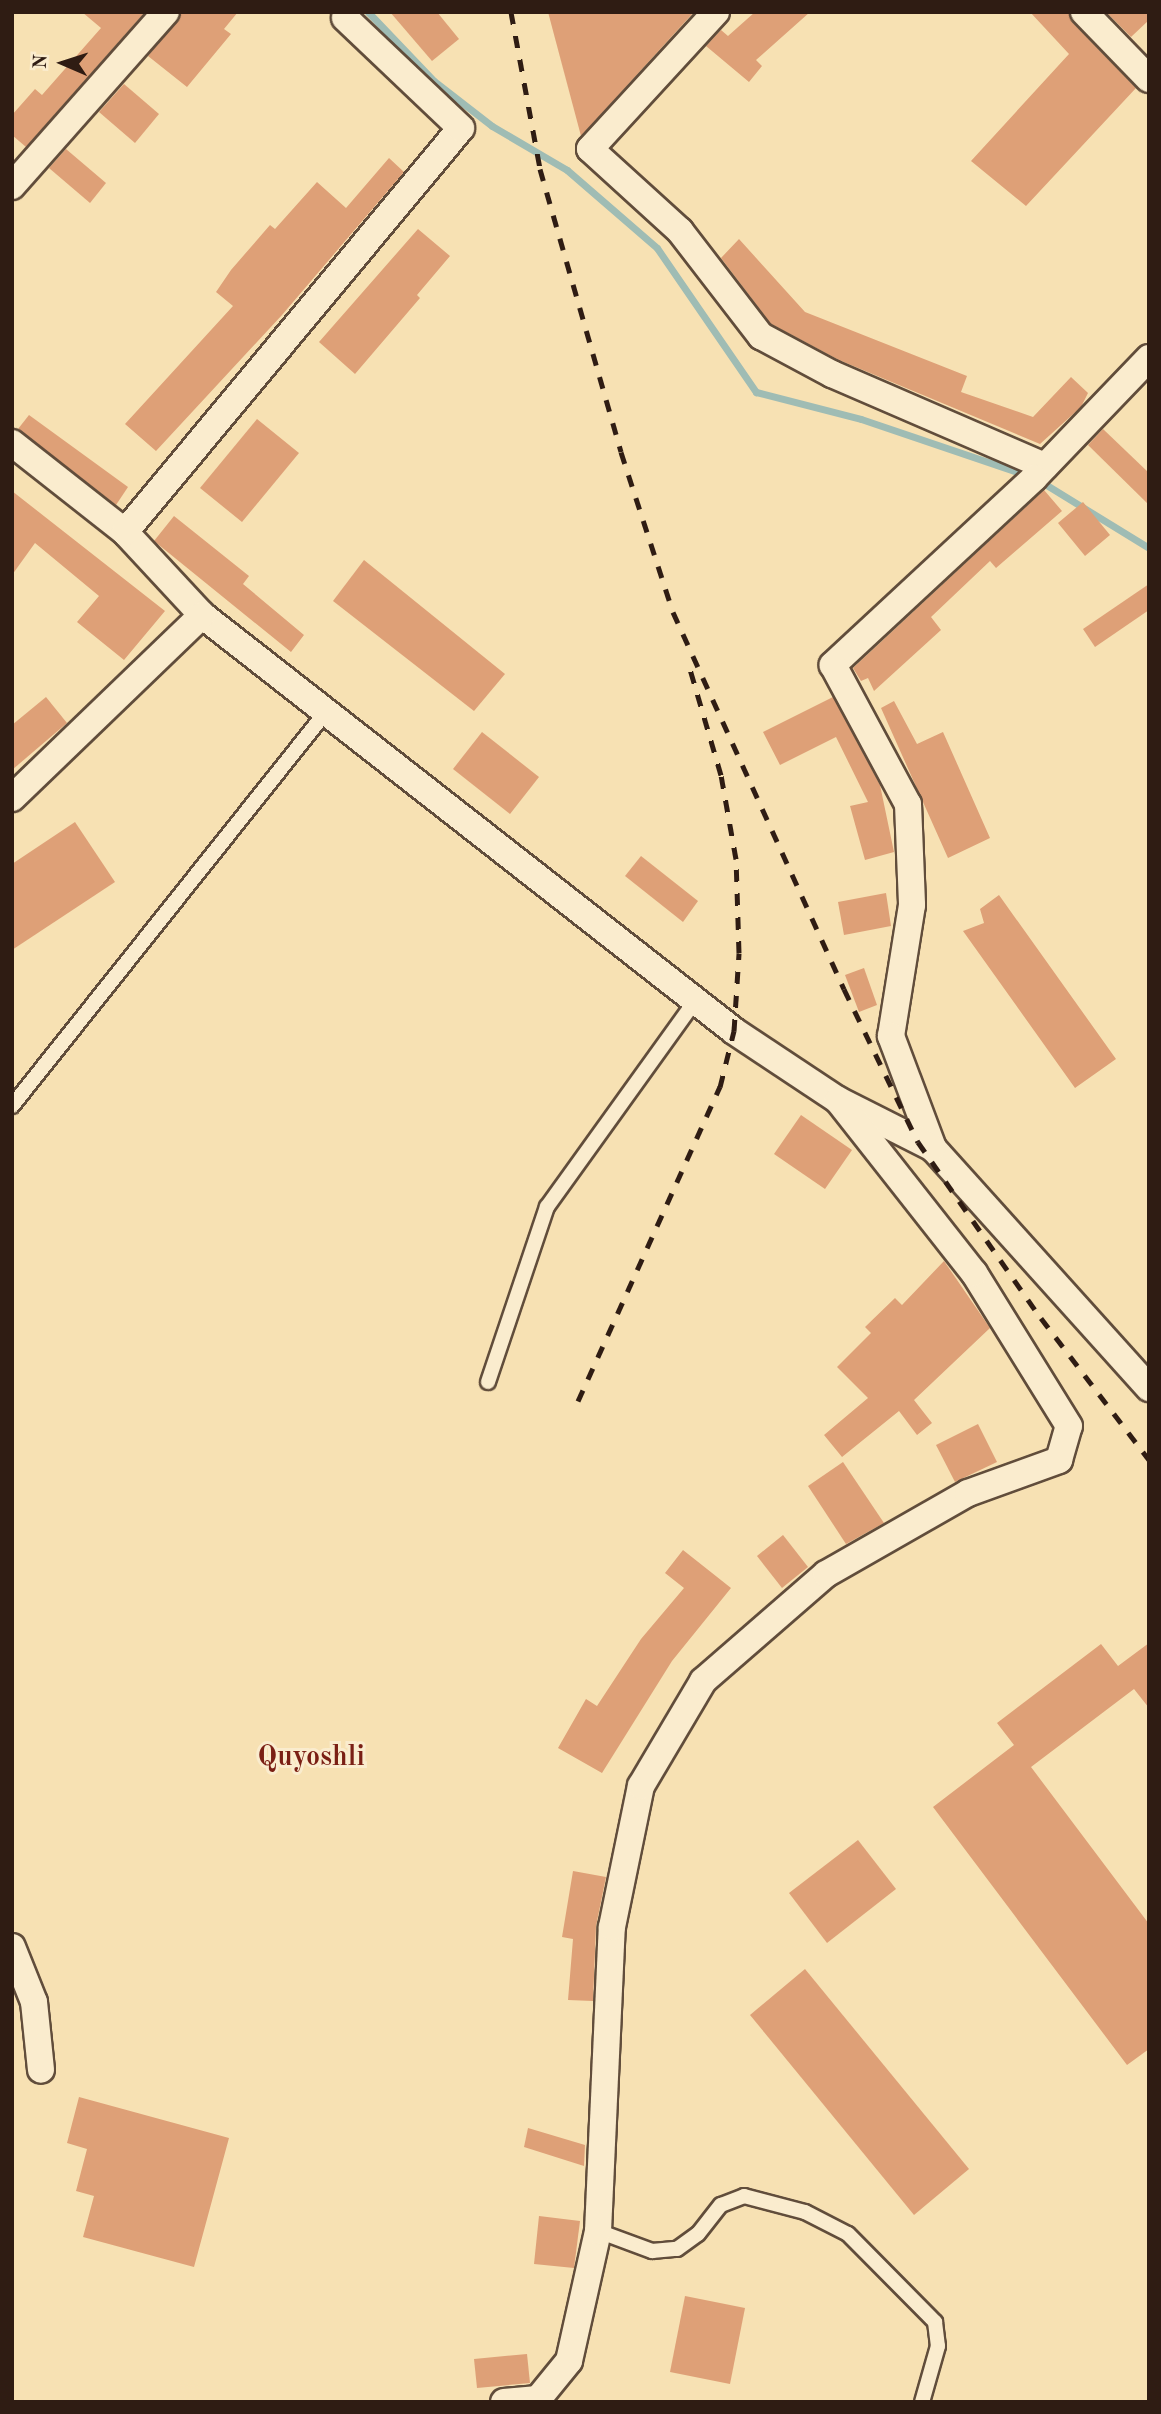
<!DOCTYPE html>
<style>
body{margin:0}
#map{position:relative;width:1161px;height:2414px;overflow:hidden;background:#f7e1b3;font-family:"Old Standard TT",serif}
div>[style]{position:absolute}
.stream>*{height:7px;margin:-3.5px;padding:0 3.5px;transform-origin:3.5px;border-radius:3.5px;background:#9fbcb4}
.building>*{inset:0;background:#dea077}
.roads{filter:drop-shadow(2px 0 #614d3b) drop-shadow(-2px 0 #614d3b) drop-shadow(0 2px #614d3b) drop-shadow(0 -2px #614d3b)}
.lane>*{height:14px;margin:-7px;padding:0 7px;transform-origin:7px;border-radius:7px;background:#faecce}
.street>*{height:26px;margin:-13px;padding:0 13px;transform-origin:13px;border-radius:13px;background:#faecce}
.rail>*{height:5px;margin-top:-2.5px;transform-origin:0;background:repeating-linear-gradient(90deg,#2f1c13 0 12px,transparent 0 24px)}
span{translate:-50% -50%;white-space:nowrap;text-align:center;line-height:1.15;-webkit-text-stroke:6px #faecce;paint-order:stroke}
.quarter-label{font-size:28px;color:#7a1f14;font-weight:700}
.frame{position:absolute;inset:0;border:14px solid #2f1c13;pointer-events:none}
.north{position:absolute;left:28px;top:28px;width:70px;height:70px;-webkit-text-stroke:5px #faecce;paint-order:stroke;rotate:273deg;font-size:19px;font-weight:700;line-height:28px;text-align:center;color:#2f1c13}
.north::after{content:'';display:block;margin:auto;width:24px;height:32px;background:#2f1c13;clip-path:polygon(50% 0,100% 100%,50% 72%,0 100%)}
</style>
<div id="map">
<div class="stream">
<div style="left:368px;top:12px;width:95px;rotate:46.3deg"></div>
<div style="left:434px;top:81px;width:73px;rotate:37.8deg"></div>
<div style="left:492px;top:126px;width:87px;rotate:30.4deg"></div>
<div style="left:567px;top:170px;width:119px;rotate:40.9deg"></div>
<div style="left:657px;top:248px;width:175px;rotate:55.5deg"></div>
<div style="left:756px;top:392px;width:108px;rotate:14.4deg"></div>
<div style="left:861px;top:419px;width:174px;rotate:18.7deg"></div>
<div style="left:1040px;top:481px;width:128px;rotate:31.6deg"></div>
</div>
<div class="building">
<div style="clip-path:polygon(82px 12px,145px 12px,26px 147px,12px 135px,12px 115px,35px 89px,42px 95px,101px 28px)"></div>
<div style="clip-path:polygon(181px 12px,238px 12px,224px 29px,231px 34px,187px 87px,148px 56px)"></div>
<div style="clip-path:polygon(390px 12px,437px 12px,459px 39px,432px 61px)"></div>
<div style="clip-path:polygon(548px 12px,694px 12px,581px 136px)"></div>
<div style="clip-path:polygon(755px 12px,810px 12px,756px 60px,762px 66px,749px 82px,706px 46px,721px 30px,728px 36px)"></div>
<div style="clip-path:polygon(1030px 12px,1069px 12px,1073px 23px,1136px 88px,1026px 206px,971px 161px,1069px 54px)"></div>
<div style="clip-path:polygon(1106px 12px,1149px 12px,1149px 20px,1131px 37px)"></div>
<div style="clip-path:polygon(124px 84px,159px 114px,135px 143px,99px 112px)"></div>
<div style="clip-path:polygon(66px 149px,106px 183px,90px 203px,49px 168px)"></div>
<div style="clip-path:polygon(389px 158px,404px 172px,282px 315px,156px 451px,125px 424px,233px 306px,216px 292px,231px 270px,270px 225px,275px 229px,317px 182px,346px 208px)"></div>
<div style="clip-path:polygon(418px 229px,450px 256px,417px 295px,420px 298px,355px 374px,319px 342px)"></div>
<div style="clip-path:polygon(739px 239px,805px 312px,967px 376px,961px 392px,1033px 417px,1071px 377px,1088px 393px,1081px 407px,1040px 444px,839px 360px,771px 324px,721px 258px)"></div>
<div style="clip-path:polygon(29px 415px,128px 487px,116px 505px,18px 429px)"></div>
<div style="clip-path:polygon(257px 419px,299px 453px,242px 522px,200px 488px)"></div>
<div style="clip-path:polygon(1103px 429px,1149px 473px,1149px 505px,1088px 445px)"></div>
<div style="clip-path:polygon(1044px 490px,1062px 511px,996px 568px,990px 561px,931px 617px,941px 630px,874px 691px,868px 678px,861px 681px,853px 668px)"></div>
<div style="clip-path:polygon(12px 491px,165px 611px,124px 660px,77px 622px,99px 596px,35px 543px,12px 575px)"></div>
<div style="clip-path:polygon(1083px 502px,1110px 535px,1085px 556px,1058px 523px)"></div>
<div style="clip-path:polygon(174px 516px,249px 576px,243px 584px,304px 635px,291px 652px,154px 541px)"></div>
<div style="clip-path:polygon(364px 560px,505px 674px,474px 711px,333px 601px)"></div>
<div style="clip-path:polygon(1149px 584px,1149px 610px,1095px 647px,1083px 629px)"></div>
<div style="clip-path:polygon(46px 697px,67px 723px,12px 770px,12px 725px)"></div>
<div style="clip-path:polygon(833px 697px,880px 785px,894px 852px,865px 860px,850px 806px,868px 802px,836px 737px,780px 765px,763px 732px)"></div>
<div style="clip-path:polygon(894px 701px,917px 744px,943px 732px,990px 838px,948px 858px,881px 708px)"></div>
<div style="clip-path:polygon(482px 732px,539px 777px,510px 814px,453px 769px)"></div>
<div style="clip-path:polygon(75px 822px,115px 882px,12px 950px,12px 864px)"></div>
<div style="clip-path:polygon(641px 856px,698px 901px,683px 922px,625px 876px)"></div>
<div style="clip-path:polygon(886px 893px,891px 926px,844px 935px,838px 902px)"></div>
<div style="clip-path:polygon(999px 895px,1116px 1059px,1075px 1088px,963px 931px,984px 923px,980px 909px)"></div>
<div style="clip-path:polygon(864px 968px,877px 1005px,859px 1012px,845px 975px)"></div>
<div style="clip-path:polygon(801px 1115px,852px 1150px,825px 1189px,774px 1154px)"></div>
<div style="clip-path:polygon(944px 1261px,990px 1328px,914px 1400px,932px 1423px,917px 1435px,899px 1411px,842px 1457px,824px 1435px,868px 1398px,837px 1367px,871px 1333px,865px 1327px,895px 1298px,902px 1305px)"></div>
<div style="clip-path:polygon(978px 1424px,997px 1462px,955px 1482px,936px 1445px)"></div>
<div style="clip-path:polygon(843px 1462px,884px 1523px,846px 1544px,808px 1486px)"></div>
<div style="clip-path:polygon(783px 1535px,808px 1567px,782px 1588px,757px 1556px)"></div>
<div style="clip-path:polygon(683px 1550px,731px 1588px,672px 1661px,602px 1773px,558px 1748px,586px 1699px,597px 1706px,641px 1639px,684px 1588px,665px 1573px)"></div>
<div style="clip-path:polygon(1149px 1643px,1149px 1708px,1134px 1689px,1031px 1767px,1149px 1924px,1149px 2049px,1127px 2065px,933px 1807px,1014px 1745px,997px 1723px,1101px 1644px,1118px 1666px)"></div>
<div style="clip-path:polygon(858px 1840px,896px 1889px,827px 1943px,789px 1893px)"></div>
<div style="clip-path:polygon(573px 1871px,606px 1877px,596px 1926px,593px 2001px,568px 2000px,573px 1939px,562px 1937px)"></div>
<div style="clip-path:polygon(805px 1969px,969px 2169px,914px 2215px,750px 2015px)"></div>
<div style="clip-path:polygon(79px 2097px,229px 2138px,194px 2267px,83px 2237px,94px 2196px,76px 2191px,87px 2149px,67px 2143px)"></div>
<div style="clip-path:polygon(528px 2128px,585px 2145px,584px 2166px,524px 2147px)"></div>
<div style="clip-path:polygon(539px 2216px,580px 2221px,574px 2268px,534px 2264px)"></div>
<div style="clip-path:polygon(685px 2296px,745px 2308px,730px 2384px,670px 2372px)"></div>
<div style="clip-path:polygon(527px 2354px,530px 2383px,477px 2388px,474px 2359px)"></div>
</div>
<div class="roads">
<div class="lane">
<div style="left:12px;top:1106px;width:504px;rotate:-51.45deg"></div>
<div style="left:488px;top:1382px;width:185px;rotate:-71.4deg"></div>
<div style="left:547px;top:1207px;width:255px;rotate:-54.3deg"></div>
<div style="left:598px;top:2231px;width:58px;rotate:20.3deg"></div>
<div style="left:652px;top:2251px;width:25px;rotate:-5deg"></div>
<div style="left:677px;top:2249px;width:26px;rotate:-36deg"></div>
<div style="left:698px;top:2234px;width:37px;rotate:-52deg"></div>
<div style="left:721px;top:2205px;width:25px;rotate:-21deg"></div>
<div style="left:744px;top:2196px;width:63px;rotate:14.7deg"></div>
<div style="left:805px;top:2212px;width:48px;rotate:27.1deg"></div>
<div style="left:848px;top:2234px;width:124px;rotate:45.3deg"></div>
<div style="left:935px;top:2322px;width:24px;rotate:83deg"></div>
<div style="left:938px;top:2346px;width:58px;rotate:105.9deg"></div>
</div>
<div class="street">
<div style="left:716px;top:12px;width:186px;rotate:132.6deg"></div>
<div style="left:590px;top:149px;width:122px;rotate:42.3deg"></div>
<div style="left:680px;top:231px;width:133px;rotate:52.4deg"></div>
<div style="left:761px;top:336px;width:81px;rotate:28.2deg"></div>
<div style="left:832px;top:374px;width:232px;rotate:23.4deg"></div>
<div style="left:1084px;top:12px;width:93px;rotate:45.9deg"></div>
<div style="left:12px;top:186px;width:232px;rotate:-48.5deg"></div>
<div style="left:1149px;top:358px;width:166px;rotate:133.8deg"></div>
<div style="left:1034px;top:478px;width:275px;rotate:137.1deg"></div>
<div style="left:833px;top:665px;width:158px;rotate:61.7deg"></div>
<div style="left:908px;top:804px;width:101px;rotate:87.7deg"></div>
<div style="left:912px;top:905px;width:133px;rotate:99.1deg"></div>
<div style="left:891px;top:1036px;width:120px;rotate:69.4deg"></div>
<div style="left:933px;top:1148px;width:323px;rotate:48deg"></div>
<div style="left:12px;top:443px;width:144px;rotate:38.2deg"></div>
<div style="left:125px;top:532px;width:113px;rotate:47.1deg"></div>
<div style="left:202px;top:615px;width:675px;rotate:38.02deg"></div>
<div style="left:734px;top:1031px;width:125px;rotate:33.6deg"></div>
<div style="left:838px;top:1100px;width:106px;rotate:26.8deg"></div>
<div style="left:125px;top:532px;width:525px;rotate:-50.25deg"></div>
<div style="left:461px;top:128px;width:160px;rotate:-136.5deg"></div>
<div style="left:12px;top:798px;width:264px;rotate:-43.9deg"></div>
<div style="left:12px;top:1947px;width:59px;rotate:68.2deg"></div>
<div style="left:34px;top:2002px;width:68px;rotate:84.1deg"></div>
<div style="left:504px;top:2402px;width:34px;rotate:-5deg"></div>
<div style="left:538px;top:2399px;width:49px;rotate:-50.8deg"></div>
<div style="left:569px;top:2361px;width:133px;rotate:-77.4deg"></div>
<div style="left:598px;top:2231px;width:304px;rotate:-87.4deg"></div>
<div style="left:612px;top:1927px;width:144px;rotate:-78.4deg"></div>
<div style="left:641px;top:1786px;width:122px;rotate:-59.4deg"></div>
<div style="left:703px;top:1681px;width:163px;rotate:-41deg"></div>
<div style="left:826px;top:1574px;width:163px;rotate:-29.7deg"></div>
<div style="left:968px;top:1493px;width:97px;rotate:-19.9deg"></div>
<div style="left:1059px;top:1460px;width:35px;rotate:-74deg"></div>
<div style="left:1069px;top:1426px;width:180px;rotate:-121.8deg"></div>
<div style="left:974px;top:1273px;width:220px;rotate:-128.2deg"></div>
</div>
</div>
<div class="rail">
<div style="left:511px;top:12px;width:160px;rotate:79.5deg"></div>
<div style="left:540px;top:169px;width:294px;rotate:74deg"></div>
<div style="left:621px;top:452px;width:168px;rotate:72deg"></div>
<div style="left:673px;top:612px;width:414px;rotate:65.6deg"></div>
<div style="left:844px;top:989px;width:170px;rotate:64.2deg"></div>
<div style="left:918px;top:1142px;width:215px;rotate:55.1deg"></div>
<div style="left:1041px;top:1318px;width:178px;rotate:52.7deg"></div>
<div style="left:578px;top:1401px;width:345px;rotate:-65.7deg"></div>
<div style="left:720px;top:1087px;width:58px;rotate:-76deg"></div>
<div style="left:734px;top:1031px;width:78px;rotate:-86.3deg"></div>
<div style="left:739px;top:953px;width:94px;rotate:-91.8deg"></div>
<div style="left:736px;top:859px;width:85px;rotate:-100.1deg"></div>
<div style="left:721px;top:775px;width:110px;rotate:-106.3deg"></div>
</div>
<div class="quarter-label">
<span style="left:311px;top:1758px">Quyoshli</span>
</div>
<div class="frame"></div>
<div class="north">N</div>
</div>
